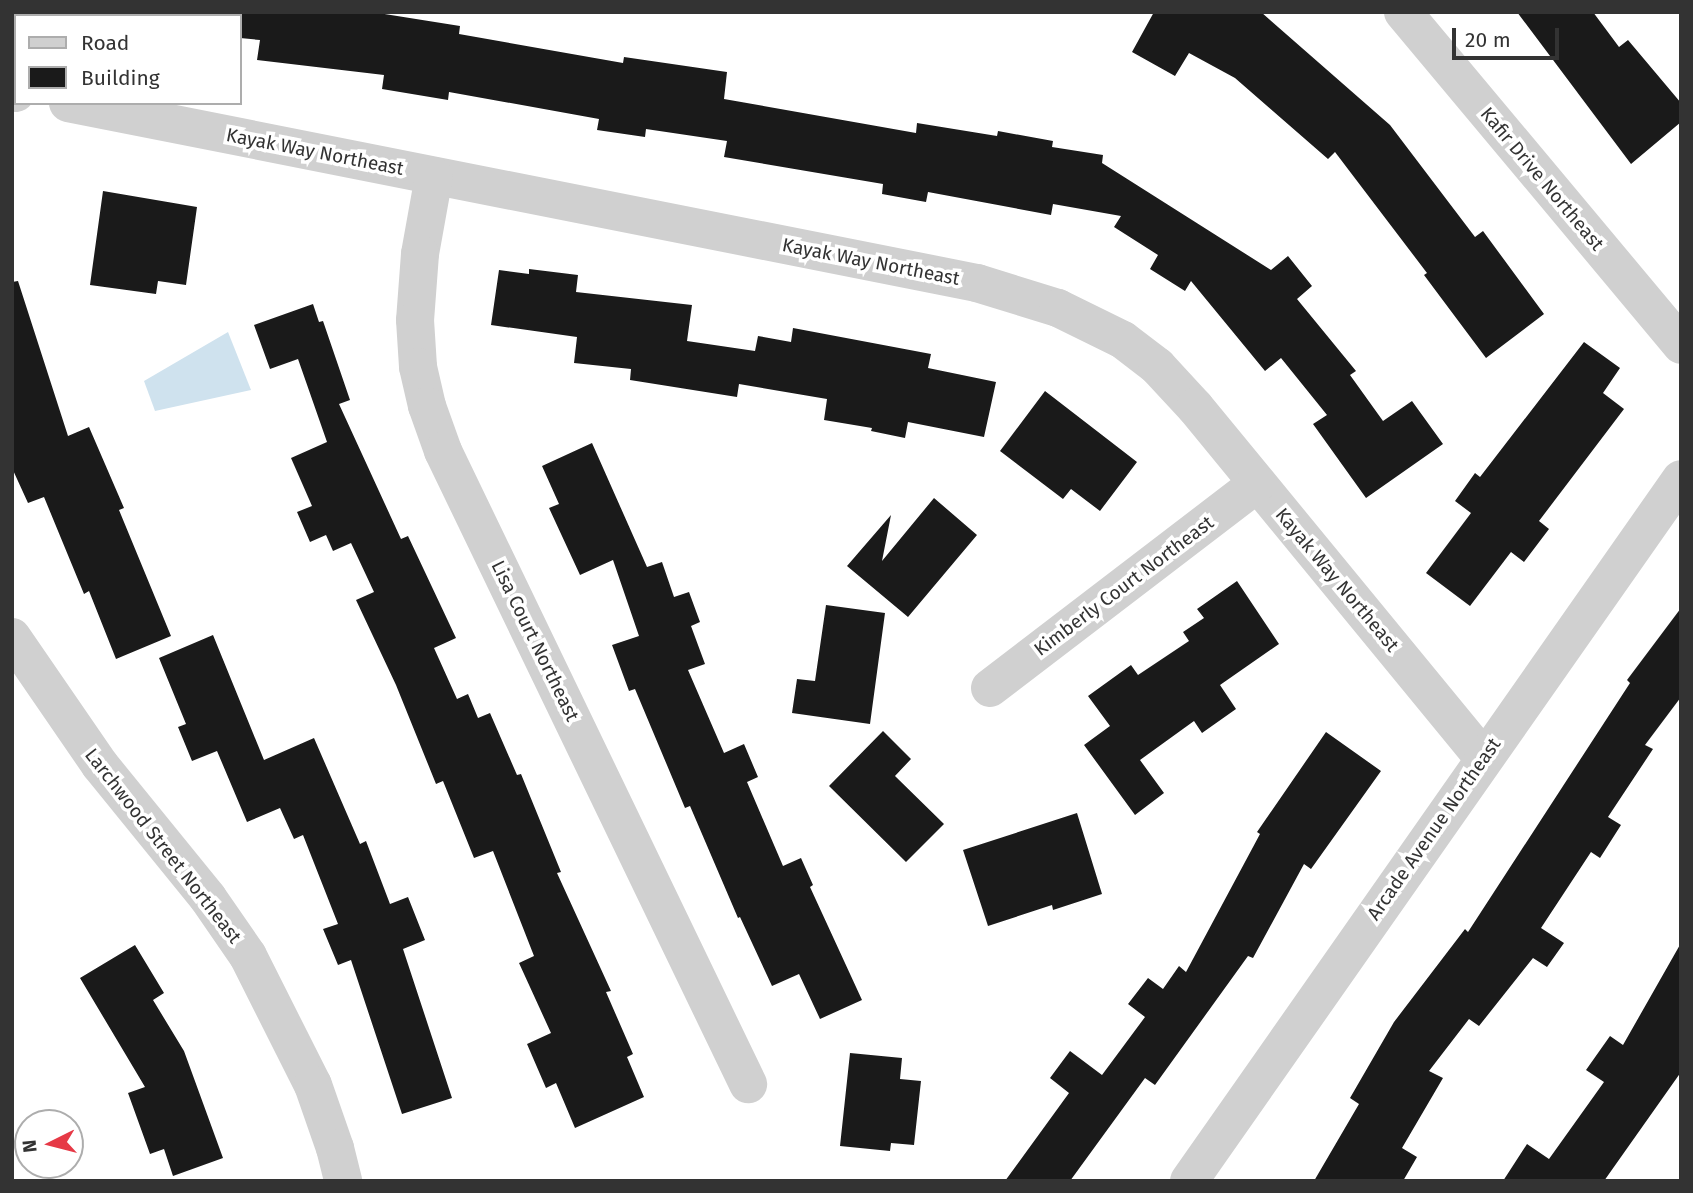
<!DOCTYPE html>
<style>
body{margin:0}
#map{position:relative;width:1693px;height:1193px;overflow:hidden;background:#fff;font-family:"Fira Sans",sans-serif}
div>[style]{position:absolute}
.water>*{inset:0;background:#cfe2ee}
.building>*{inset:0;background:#1a1a1a}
.minor>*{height:38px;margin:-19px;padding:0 19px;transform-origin:19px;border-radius:19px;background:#d0d0d0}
span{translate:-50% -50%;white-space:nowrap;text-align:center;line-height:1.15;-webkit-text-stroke:7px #fff;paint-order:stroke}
.street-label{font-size:19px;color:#333}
.frame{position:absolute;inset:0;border:14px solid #333;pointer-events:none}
.legend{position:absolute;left:14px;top:14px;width:228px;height:91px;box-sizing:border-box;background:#fff;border:2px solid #adadad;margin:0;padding:9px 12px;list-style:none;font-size:21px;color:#333}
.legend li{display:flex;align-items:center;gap:14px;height:35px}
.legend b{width:35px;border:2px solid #adadad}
.north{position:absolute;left:14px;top:1109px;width:70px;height:70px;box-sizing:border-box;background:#fff;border:2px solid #adadad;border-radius:50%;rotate:264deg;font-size:19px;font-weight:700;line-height:28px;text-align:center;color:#333}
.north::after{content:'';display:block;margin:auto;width:24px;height:32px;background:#e63946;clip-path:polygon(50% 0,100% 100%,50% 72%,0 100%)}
.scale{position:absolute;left:1452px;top:28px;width:107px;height:32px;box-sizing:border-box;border:4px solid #333;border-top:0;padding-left:9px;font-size:21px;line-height:24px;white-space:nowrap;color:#333;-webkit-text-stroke:5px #fff;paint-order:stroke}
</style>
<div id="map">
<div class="water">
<div style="clip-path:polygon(228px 332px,251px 390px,155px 411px,144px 381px)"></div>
</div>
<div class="building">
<div style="clip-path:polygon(240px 12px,372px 12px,460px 26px,459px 34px,623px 63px,624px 57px,727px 72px,724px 99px,916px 133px,917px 123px,997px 136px,998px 131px,1053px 141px,1052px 147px,1103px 155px,1102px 163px,1271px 270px,1288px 256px,1312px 286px,1297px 299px,1356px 371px,1350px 375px,1383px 421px,1412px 401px,1443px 444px,1366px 498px,1313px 424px,1327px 415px,1281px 358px,1265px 371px,1191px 281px,1185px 291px,1150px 269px,1158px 255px,1114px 227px,1121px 216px,1053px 204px,1051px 215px,928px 192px,926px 202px,882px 194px,883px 184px,724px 157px,727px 141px,646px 129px,645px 137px,597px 130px,599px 119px,449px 92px,448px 100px,382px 89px,384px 75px,257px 60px,260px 40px,240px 38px)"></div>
<div style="clip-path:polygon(1154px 12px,1261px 12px,1390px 125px,1475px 237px,1483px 231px,1544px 314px,1486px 358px,1424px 275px,1427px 273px,1335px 152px,1328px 159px,1235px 78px,1189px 53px,1175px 76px,1132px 52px)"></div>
<div style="clip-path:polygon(1517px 12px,1593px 12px,1619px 47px,1628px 40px,1681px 103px,1681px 122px,1631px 164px)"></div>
<div style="clip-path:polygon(103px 191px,197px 207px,186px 285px,158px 281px,156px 294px,90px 285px)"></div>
<div style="clip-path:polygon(529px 269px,578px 275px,576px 292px,692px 305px,687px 341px,755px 351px,758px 336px,791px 342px,793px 328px,931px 354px,928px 368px,996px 382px,984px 437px,908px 422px,905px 438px,871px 431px,872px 428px,824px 420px,827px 399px,739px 384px,737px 397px,630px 380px,631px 369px,574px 363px,577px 337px,491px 325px,499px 270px,529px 274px)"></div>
<div style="clip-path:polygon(18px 281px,68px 436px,89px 427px,124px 508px,119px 510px,171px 636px,116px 659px,89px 591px,84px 594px,44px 497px,28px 503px,12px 468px,12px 282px)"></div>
<div style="clip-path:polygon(313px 304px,319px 322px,323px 321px,350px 400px,339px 404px,401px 539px,408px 536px,456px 638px,434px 648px,457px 699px,468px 694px,478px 718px,490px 713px,517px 775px,521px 774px,561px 872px,557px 873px,611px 991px,606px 992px,633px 1054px,627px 1057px,644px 1097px,575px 1128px,556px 1083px,546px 1088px,527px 1044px,551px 1033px,519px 963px,534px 956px,493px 851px,474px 858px,443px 781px,436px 784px,396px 685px,356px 600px,374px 592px,351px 543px,333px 551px,326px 535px,310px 542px,297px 512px,312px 506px,291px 458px,327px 442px,298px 359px,270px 369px,254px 325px)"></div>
<div style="clip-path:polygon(1584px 342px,1620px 368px,1603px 393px,1624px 409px,1539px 521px,1549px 529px,1524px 562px,1511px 552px,1470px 606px,1426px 573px,1471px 513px,1455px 501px,1475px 473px,1480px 477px)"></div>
<div style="clip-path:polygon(1045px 391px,1137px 462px,1100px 511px,1071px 489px,1063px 499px,1000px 451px)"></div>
<div style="clip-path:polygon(592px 443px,647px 567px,662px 562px,674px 597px,689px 592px,700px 622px,691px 626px,705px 664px,688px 670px,724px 753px,744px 744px,758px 777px,747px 782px,783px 866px,801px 858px,813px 885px,810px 887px,862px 1000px,820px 1019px,799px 974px,772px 986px,740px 917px,738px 918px,690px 806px,685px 808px,635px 689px,629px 691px,612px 645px,639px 636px,613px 560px,580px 575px,549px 508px,559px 504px,542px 466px)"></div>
<div style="clip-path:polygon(934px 498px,977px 535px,908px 617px,847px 566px,891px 515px,882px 561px)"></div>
<div style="clip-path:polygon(1237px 581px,1279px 644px,1220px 685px,1236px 709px,1202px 733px,1194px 721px,1140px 760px,1164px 793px,1135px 815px,1084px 745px,1110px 726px,1088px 696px,1131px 665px,1138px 675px,1189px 641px,1183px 632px,1204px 618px,1197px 609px)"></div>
<div style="clip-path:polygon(826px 605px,885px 613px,870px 724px,792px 713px,797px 679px,815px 681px)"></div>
<div style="clip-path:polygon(1681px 608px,1681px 697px,1645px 745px,1653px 749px,1608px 817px,1621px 825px,1600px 858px,1591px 852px,1541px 928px,1564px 943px,1547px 967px,1533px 958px,1479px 1026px,1469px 1019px,1429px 1071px,1443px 1078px,1402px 1148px,1417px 1157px,1403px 1181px,1314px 1181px,1359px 1104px,1350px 1098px,1394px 1022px,1465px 929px,1468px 932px,1630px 683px,1627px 680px)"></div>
<div style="clip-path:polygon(213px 635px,264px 760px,314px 738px,360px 844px,366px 841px,390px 904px,408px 897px,425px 940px,403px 949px,452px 1098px,402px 1114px,351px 960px,338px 965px,323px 929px,338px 924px,303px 835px,294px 839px,280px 808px,247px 822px,217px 751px,192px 761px,178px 727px,186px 724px,159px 658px)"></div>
<div style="clip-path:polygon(883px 731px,911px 759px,895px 776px,944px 824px,906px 862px,829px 786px)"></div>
<div style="clip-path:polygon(1326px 732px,1381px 771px,1311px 869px,1304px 864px,1253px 958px,1248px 956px,1155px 1085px,1145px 1078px,1070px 1181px,1005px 1181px,1069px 1093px,1050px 1078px,1070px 1051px,1102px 1075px,1145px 1017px,1128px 1004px,1148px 978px,1163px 989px,1179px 966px,1186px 972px,1260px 834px,1257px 832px)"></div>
<div style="clip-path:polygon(1077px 813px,1102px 894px,1053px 910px,1052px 905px,988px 926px,963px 850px)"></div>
<div style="clip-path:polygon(1681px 943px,1681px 1072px,1604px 1181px,1503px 1181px,1527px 1144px,1549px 1159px,1604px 1082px,1586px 1070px,1610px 1036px,1623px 1045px)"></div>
<div style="clip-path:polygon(135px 945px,164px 993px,153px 1000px,184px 1051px,223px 1158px,173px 1176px,164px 1149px,150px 1154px,128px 1093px,145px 1087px,80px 978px)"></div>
<div style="clip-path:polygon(850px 1053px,902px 1058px,900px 1079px,921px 1081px,914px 1145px,891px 1143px,890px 1151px,840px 1146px)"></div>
</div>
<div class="minor">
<div style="left:1403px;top:12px;width:434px;rotate:50.1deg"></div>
<div style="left:12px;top:92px;width:4px;rotate:14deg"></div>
<div style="left:68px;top:103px;width:927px;rotate:11.2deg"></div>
<div style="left:977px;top:283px;width:85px;rotate:17.2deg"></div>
<div style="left:1058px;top:308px;width:72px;rotate:26.2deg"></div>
<div style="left:1123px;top:340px;width:43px;rotate:37.4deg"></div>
<div style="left:1157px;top:366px;width:56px;rotate:47.2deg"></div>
<div style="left:1195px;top:407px;width:454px;rotate:50.6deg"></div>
<div style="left:434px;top:176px;width:79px;rotate:100.2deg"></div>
<div style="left:420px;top:254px;width:66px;rotate:94.3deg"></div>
<div style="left:415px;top:320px;width:47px;rotate:86.3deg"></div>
<div style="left:418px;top:367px;width:40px;rotate:77deg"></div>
<div style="left:427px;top:406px;width:48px;rotate:70.4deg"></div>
<div style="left:443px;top:451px;width:703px;rotate:64.27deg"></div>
<div style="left:12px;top:637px;width:155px;rotate:55.5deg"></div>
<div style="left:100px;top:765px;width:171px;rotate:50.9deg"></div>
<div style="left:208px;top:898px;width:70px;rotate:55.4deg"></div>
<div style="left:248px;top:956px;width:144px;rotate:63.3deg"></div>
<div style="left:313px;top:1085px;width:67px;rotate:70.8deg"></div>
<div style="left:335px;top:1148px;width:34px;rotate:76deg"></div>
<div style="left:990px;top:688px;width:336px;rotate:-37.4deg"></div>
<div style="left:1189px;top:1181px;width:857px;rotate:-54.98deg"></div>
</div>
<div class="street-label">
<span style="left:315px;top:152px;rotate:11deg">Kayak Way Northeast</span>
<span style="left:1542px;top:179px;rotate:50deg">Kafir Drive Northeast</span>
<span style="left:871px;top:262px;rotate:11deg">Kayak Way Northeast</span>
<span style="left:1337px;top:580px;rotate:50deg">Kayak Way Northeast</span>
<span style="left:1124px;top:586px;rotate:-37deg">Kimberly Court Northeast</span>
<span style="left:535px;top:641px;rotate:64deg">Lisa Court Northeast</span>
<span style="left:1434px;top:829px;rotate:-55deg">Arcade Avenue Northeast</span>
<span style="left:163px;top:846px;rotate:52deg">Larchwood Street Northeast</span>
</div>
<div class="frame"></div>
<ul class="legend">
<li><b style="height:9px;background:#d0d0d0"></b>Road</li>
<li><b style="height:19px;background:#1a1a1a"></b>Building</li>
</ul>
<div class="north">N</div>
<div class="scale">20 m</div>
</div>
